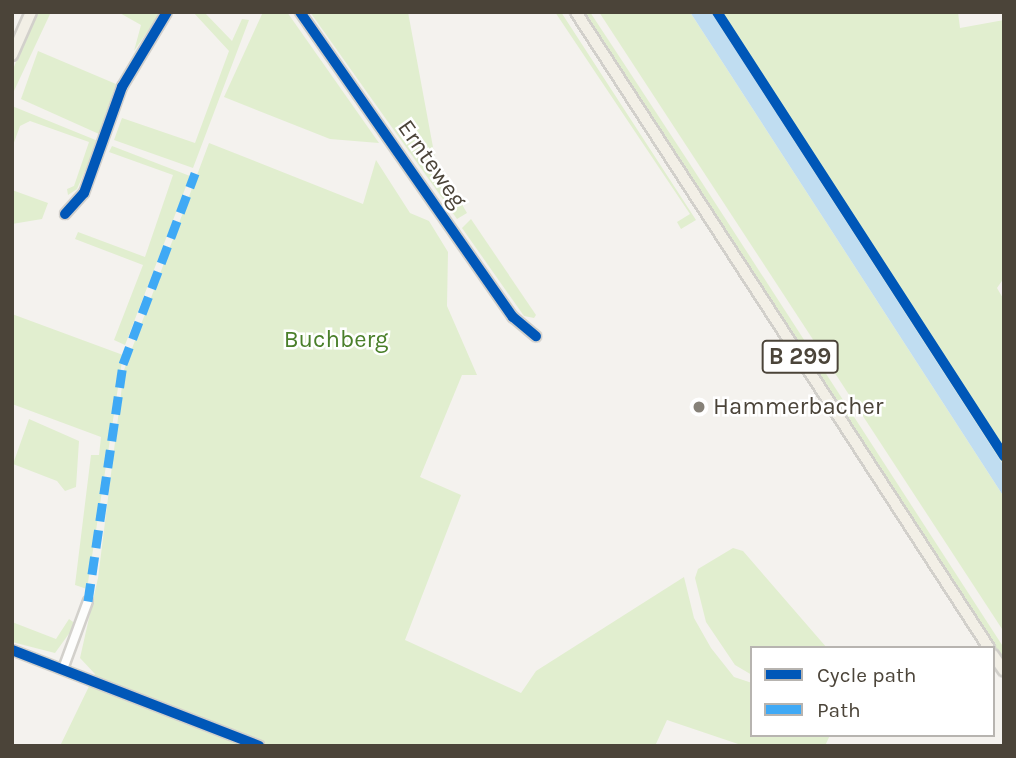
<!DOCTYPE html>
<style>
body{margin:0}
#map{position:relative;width:1016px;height:758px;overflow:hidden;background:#f4f2ee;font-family:Karla,sans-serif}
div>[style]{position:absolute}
.green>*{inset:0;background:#e1eecf}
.water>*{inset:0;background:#c0ddf1}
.stream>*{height:2.5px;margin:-1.25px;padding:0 1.25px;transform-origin:1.25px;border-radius:1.25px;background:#c0ddf1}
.roads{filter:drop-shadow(2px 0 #d2d0cb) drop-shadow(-2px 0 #d2d0cb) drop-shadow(0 2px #d2d0cb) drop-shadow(0 -2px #d2d0cb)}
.minor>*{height:8px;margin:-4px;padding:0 4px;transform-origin:4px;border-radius:4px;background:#fdfdfc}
.major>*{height:10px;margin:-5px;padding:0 5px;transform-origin:5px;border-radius:5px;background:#f2efe6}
.quiet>*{height:9px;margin-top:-4.5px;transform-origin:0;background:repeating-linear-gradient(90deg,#3fa9f5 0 18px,transparent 0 27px)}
.cycleway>*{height:10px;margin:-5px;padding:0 5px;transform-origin:5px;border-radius:5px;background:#0057b8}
.dots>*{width:19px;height:19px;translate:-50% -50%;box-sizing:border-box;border:4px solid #fff;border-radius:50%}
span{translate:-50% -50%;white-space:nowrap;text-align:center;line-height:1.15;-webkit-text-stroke:5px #fff;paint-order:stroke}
.shield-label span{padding:2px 5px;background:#fff;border:2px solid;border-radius:5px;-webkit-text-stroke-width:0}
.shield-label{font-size:23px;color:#4b4439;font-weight:700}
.street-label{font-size:24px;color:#4b4439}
.park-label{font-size:24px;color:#4a7f2a}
.poi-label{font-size:24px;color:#4b4439}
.left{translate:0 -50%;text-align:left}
.frame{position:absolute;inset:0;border:14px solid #4b4439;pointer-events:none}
.legend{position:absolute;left:750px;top:646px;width:245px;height:91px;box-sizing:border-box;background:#fff;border:2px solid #b7b4b0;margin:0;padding:9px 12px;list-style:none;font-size:21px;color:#4b4439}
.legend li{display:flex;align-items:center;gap:14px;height:35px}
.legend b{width:35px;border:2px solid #b7b4b0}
</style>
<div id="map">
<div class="green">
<div style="clip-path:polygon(35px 12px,51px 12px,13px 93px,12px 72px)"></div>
<div style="clip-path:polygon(118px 12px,161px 12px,134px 51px,141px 25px)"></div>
<div style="clip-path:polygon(193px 12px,204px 12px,232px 41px,242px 19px,249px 20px,193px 168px,114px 140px,122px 118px,195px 143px,229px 51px)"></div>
<div style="clip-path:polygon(263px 12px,287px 12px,379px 143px,330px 139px,224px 97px)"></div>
<div style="clip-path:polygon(310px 12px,408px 12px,435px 158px,467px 213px,457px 219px)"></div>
<div style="clip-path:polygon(555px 12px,561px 12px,696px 220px,681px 229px,677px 222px,690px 214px)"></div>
<div style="clip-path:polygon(581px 12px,590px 12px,686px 158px,1004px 648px,1004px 661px)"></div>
<div style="clip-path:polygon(599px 12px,690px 12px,1004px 497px,1004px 632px)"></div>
<div style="clip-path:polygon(711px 12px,958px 12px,960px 28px,1004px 20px,1004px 278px,997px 288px,1004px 300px,1004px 466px)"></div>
<div style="clip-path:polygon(38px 51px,116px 84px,99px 134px,21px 99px)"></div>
<div style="clip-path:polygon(12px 106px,98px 141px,77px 189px,68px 195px,67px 189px,74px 186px,89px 142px,30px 121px,20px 126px,12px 148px)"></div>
<div style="clip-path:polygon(209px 143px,363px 204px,376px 160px,410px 213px,429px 221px,448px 252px,447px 306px,477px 375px,462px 375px,420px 477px,461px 495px,405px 640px,521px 693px,536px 671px,684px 577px,694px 618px,711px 648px,734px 677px,752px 683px,752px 735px,830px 735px,825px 746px,744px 746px,667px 720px,655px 746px,60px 746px,95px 674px,80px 658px,98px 578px,124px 370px)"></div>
<div style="clip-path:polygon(112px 146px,190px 176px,125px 345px,114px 340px,143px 265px,75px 239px,78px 232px,145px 257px,173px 175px,109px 152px)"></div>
<div style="clip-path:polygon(12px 190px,48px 203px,42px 219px,12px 224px)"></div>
<div style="clip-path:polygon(471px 219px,536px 315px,534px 318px,524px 316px,462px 228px)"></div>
<div style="clip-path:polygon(12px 314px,123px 355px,87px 589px,75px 585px,91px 455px,99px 455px,101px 437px,12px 404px)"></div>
<div style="clip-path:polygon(29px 419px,79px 441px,76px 487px,65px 491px,57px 481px,13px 464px)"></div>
<div style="clip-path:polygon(733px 548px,743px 551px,827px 648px,752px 648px,752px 675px,735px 665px,706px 622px,695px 578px,698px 569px)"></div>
<div style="clip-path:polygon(69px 619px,76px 624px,55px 653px,12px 642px,12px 622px,56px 639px)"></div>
</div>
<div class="water">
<div style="clip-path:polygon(690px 12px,711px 12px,1004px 466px,1004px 497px)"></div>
</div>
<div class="stream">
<div style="left:775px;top:115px;width:10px;rotate:-29deg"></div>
</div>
<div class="roads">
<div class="minor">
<div style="left:300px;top:12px;width:372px;rotate:55.1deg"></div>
<div style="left:513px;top:317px;width:30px;rotate:40deg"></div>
<div style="left:65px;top:214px;width:28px;rotate:-48deg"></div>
<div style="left:84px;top:193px;width:113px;rotate:-70.3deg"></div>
<div style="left:122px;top:87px;width:87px;rotate:-59deg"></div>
<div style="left:12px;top:650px;width:265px;rotate:21.2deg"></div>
<div style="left:63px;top:669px;width:72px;rotate:-69.8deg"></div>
</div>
<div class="major">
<div style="left:576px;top:12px;width:758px;rotate:57deg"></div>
<div style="left:12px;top:55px;width:47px;rotate:-66.2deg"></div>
<div style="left:993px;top:655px;width:19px;rotate:55deg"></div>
</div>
</div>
<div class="quiet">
<div style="left:88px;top:601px;width:240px;rotate:-81.6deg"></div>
<div style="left:123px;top:364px;width:204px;rotate:-69.3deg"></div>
</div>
<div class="cycleway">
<div style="left:300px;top:12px;width:372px;rotate:55.1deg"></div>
<div style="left:513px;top:317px;width:30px;rotate:40deg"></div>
<div style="left:717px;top:12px;width:529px;rotate:57.12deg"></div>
<div style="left:65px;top:214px;width:28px;rotate:-48deg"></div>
<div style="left:84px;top:193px;width:113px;rotate:-70.3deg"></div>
<div style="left:122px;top:87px;width:87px;rotate:-59deg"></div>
<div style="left:12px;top:650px;width:265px;rotate:21.2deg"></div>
</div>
<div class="dots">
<div style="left:699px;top:407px;background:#868178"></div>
</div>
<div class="shield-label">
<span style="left:800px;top:357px">B 299</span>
</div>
<div class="street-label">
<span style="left:432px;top:164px;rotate:55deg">Ernteweg</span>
</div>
<div class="park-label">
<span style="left:336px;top:340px">Buchberg</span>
</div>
<div class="poi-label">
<span class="left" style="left:713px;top:407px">Hammerbacher</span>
</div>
<div class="frame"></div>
<ul class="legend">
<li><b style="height:9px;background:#0057b8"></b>Cycle path</li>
<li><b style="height:9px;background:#3fa9f5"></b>Path</li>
</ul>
</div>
